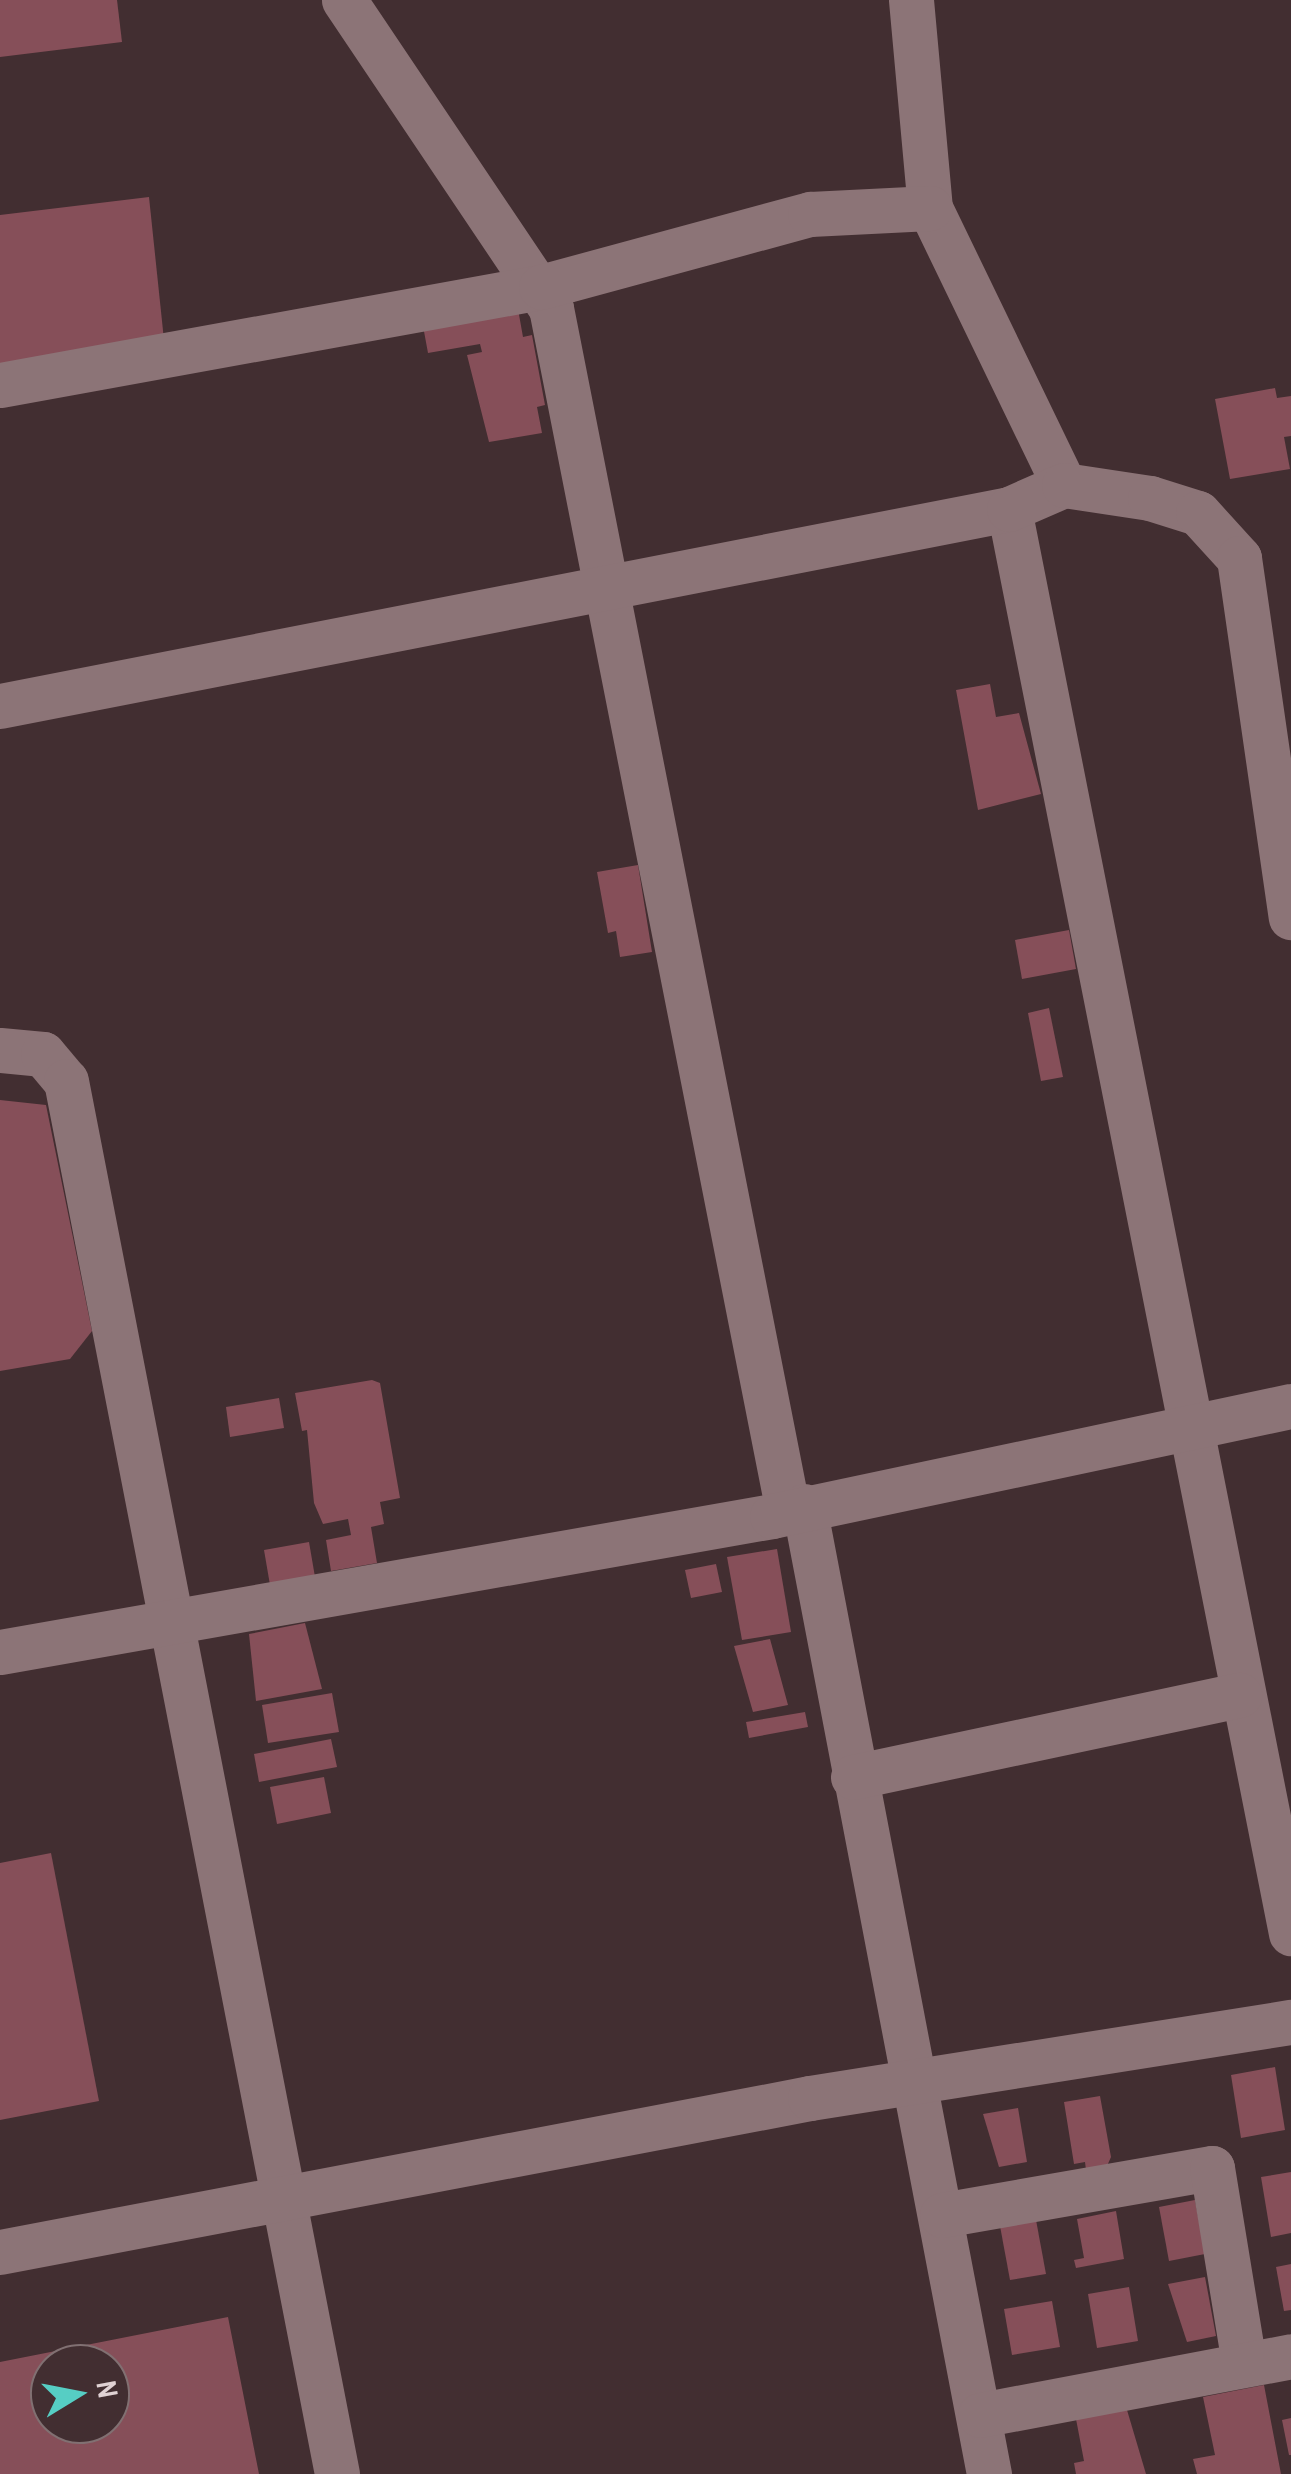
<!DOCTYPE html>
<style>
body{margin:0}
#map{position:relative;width:1291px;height:2474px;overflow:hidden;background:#422e31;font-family:"Archivo Narrow",sans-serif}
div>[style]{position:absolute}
.building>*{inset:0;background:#864f59}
.minor>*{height:45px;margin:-22.5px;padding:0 22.5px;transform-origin:22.5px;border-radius:22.5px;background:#8c7477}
span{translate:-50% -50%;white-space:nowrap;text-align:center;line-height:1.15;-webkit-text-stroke:8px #422e31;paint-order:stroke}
.north{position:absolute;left:30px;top:2344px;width:100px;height:100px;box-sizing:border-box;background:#422e31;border:2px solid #817072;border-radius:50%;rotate:80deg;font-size:28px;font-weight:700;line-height:40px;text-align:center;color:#e0d2d4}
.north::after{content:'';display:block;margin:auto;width:35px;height:45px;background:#56cec4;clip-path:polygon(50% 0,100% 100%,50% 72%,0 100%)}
</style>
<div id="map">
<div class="building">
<div style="clip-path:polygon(0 0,117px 0,122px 42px,0 57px)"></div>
<div style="clip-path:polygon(149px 197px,164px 340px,0 369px,0 215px)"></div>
<div style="clip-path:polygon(518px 309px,523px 337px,532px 335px,545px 405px,537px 407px,542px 433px,489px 442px,467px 355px,482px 352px,480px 344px,428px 353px,423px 326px)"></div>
<div style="clip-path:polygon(1275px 388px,1277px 398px,1291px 396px,1291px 436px,1284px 437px,1290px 469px,1230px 479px,1215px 399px)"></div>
<div style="clip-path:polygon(990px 684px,996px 717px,1019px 713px,1041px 794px,978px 810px,956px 690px)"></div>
<div style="clip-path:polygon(638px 865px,652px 952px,620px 957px,616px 931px,608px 933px,597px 872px)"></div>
<div style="clip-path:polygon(1069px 930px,1076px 969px,1022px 979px,1015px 940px)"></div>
<div style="clip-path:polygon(1049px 1008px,1063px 1077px,1041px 1081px,1028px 1013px)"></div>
<div style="clip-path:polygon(0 1100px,46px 1105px,92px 1331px,70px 1359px,0 1371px)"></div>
<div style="clip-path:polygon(372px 1380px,380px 1383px,400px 1498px,380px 1502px,384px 1524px,371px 1527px,377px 1563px,331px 1571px,326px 1540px,351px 1535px,348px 1519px,323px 1524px,314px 1503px,307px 1430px,302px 1431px,295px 1393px)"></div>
<div style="clip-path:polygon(279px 1398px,284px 1428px,230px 1437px,226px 1407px)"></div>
<div style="clip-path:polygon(309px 1542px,315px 1577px,270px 1585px,264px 1550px)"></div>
<div style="clip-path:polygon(777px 1549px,791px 1632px,742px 1640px,727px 1557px)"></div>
<div style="clip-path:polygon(716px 1564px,722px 1592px,691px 1598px,685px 1570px)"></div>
<div style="clip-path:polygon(305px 1623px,322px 1689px,256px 1701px,249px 1634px)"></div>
<div style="clip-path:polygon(770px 1639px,788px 1705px,753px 1712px,734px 1646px)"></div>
<div style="clip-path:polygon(332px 1693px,339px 1732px,268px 1743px,262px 1705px)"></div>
<div style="clip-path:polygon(805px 1712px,808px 1727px,749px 1738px,746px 1722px)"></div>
<div style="clip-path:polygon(331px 1739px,337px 1767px,259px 1782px,254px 1754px)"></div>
<div style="clip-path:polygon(324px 1777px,331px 1813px,277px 1824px,270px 1787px)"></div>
<div style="clip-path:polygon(51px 1853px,99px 2101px,0 2120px,0 1863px)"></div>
<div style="clip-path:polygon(1275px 2067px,1285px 2130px,1241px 2138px,1231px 2075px)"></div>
<div style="clip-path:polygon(1100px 2096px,1111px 2157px,1107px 2166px,1086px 2170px,1085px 2162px,1074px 2164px,1064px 2102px)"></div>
<div style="clip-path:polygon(1018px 2108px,1027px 2162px,999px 2167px,983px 2114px)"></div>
<div style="clip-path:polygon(1291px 2172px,1291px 2233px,1271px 2237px,1261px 2177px)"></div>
<div style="clip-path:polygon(1195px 2200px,1205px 2254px,1169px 2261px,1159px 2207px)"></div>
<div style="clip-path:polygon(1116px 2211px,1124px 2259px,1076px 2268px,1074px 2260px,1084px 2258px,1077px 2219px)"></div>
<div style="clip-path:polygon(1036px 2220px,1046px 2274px,1010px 2280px,1000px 2226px)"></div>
<div style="clip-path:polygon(1291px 2264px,1291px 2310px,1284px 2311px,1276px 2267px)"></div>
<div style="clip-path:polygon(1205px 2277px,1216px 2336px,1187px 2342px,1168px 2284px)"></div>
<div style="clip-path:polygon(1129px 2287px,1138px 2341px,1097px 2348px,1088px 2294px)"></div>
<div style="clip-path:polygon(1052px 2301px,1060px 2347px,1012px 2355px,1004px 2309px)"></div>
<div style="clip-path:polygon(evenodd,228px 2317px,259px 2474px,0 2474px,0 2362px,228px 2317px,50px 2364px,110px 2364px,110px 2424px,50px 2424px,50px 2364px)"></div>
<div style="clip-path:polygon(1264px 2385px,1281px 2474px,1197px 2474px,1193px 2459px,1215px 2455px,1203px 2397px)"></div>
<div style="clip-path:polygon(1127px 2410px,1146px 2474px,1076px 2474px,1074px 2463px,1084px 2461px,1076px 2419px)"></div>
<div style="clip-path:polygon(1291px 2418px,1291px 2455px,1289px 2455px,1282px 2420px)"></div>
</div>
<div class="minor">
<div style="left:344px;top:0;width:371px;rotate:56.1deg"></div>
<div style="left:551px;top:308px;width:1226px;rotate:78.86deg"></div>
<div style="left:911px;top:0;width:209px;rotate:84.8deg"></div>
<div style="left:930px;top:208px;width:308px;rotate:64.2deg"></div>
<div style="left:0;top:385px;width:550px;rotate:-10.27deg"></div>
<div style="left:541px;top:287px;width:279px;rotate:-15.2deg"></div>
<div style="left:810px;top:214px;width:120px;rotate:-2.9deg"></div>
<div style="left:1009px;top:509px;width:1452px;rotate:78.8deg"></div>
<div style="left:0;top:706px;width:1028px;rotate:-11.05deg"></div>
<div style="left:1009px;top:509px;width:60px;rotate:-23.6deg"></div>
<div style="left:1064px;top:485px;width:87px;rotate:8.6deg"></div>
<div style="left:1150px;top:498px;width:50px;rotate:17.4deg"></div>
<div style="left:1198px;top:513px;width:61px;rotate:47.7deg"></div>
<div style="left:1239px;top:558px;width:363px;rotate:81.8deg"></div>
<div style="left:0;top:1050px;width:43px;rotate:5.3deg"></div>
<div style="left:43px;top:1054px;width:35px;rotate:50deg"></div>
<div style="left:66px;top:1081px;width:1419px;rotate:78.99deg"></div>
<div style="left:804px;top:1506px;width:986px;rotate:79.18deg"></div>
<div style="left:0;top:1652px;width:784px;rotate:-9.99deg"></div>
<div style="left:772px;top:1516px;width:531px;rotate:-11.97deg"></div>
<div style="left:853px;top:1777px;width:395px;rotate:-12deg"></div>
<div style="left:942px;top:2215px;width:274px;rotate:-9.9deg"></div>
<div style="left:1212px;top:2168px;width:198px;rotate:80.7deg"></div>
<div style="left:0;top:2252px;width:825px;rotate:-10.76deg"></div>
<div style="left:810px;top:2098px;width:487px;rotate:-9deg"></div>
<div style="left:980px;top:2415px;width:317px;rotate:-10.7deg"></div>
</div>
<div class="north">N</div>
</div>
